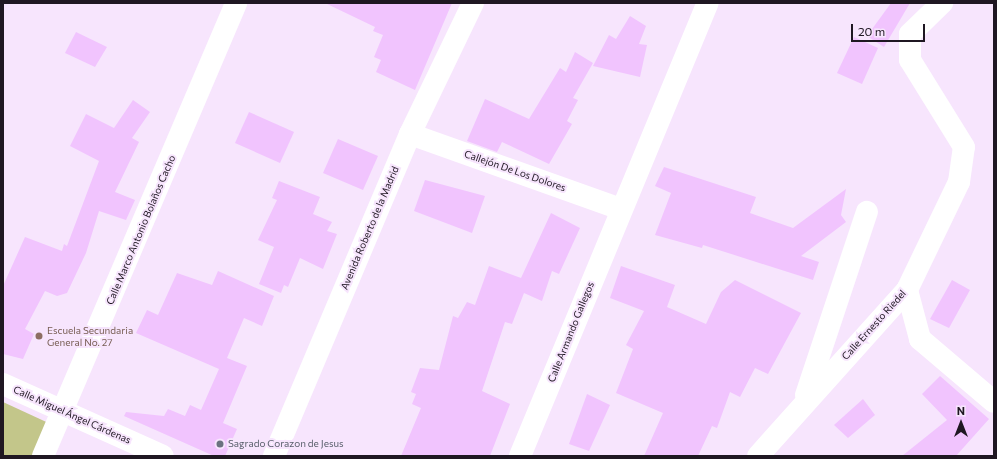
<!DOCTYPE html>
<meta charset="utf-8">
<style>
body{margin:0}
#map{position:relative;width:997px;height:459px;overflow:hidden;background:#f7e5fd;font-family:Commissioner,sans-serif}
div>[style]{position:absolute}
.green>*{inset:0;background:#c3c68a}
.building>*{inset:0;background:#f1c4fe}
.minor>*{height:22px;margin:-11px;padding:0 11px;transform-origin:11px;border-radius:11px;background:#fff}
.major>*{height:22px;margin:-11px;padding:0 11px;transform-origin:11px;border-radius:11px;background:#fff}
.dots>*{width:11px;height:11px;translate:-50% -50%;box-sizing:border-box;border:2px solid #f7e5fd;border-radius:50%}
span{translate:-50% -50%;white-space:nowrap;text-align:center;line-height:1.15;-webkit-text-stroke:4px #f7e5fd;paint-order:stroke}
.street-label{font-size:10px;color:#1f1722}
.education-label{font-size:10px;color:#785e54}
.left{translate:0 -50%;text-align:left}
.worship-label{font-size:10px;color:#5b616d}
.frame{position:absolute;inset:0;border:4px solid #1f1722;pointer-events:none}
.north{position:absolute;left:941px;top:403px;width:40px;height:40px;-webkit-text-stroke:3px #f7e5fd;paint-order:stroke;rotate:0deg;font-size:11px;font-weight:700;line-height:16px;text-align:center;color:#1f1722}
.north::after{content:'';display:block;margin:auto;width:14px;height:18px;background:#1f1722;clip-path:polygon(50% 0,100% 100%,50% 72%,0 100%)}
.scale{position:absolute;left:851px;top:24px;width:74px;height:18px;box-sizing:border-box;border:2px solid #1f1722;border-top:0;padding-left:5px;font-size:12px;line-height:14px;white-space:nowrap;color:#1f1722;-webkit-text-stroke:3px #f7e5fd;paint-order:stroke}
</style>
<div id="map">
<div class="green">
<div style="clip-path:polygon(3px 402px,55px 426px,42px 456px,3px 456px)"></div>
</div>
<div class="building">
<div style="clip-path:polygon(325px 3px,452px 3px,415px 90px,376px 72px,381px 60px,374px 57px,383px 35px,373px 31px,375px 27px)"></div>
<div style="clip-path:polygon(891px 3px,910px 3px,884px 47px,867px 36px)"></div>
<div style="clip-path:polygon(630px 16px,646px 26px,639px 44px,647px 45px,640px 77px,593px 66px,609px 35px,616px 39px)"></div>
<div style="clip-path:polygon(76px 32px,107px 47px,95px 67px,65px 53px)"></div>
<div style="clip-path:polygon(854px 37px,878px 48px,862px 84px,837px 73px)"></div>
<div style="clip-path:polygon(575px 52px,593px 63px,573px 98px,578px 100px,567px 121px,572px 124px,549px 164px,502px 142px,497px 152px,467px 141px,485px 99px,529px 119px,560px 68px,566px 72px)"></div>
<div style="clip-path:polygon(133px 100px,150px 112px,132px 138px,139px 142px,115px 192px,135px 200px,126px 220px,99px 211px,86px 253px,67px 293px,57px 296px,45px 291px,25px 329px,34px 334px,23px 359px,3px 354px,3px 286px,25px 237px,62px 251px,64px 244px,67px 246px,99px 161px,70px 146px,86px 114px,114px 128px)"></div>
<div style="clip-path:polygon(249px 112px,294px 132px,280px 163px,235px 143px)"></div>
<div style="clip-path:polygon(338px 139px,378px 156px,363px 190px,323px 173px)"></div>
<div style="clip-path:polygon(664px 167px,756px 197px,750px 213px,793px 228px,846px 189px,841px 215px,846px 222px,801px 256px,819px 262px,813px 280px,703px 245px,702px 248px,655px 235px,671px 193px,655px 186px)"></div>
<div style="clip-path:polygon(425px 180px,485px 196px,472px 233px,414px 211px)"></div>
<div style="clip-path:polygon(279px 181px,320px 197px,313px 214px,332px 222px,327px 231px,337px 234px,323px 269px,300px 258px,288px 287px,284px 285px,281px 293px,259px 284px,274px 247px,258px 240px,277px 200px,272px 198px)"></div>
<div style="clip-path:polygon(551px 213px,580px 228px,559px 274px,552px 271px,542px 301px,524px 293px,512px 324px,505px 322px,482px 391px,510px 404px,490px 456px,401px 456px,421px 408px,412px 404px,416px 394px,411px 392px,420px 368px,439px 370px,453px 316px,458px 318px,467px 302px,475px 305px,489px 266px,521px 278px)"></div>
<div style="clip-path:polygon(621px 266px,675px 285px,667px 307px,706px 324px,721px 292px,735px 280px,801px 313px,768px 374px,755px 368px,740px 397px,730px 392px,717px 428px,712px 426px,698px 456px,644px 456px,663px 413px,616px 393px,633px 349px,626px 345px,644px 311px,610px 298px)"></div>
<div style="clip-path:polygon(218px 271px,274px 296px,262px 326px,244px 318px,227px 358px,247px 366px,223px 423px,237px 429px,225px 456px,214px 456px,124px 416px,126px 412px,164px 416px,168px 409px,185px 416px,190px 405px,201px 410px,219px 369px,136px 333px,147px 310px,158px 315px,177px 273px,212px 285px)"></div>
<div style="clip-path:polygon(952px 280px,970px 290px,949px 328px,930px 319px)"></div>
<div style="clip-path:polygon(940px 376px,989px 419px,956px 456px,902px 456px,947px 420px,922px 394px)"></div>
<div style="clip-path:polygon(587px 394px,610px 405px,589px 451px,569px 444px)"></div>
<div style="clip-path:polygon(863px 399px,875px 415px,848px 438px,834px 425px)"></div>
</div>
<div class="minor">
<div style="left:410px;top:134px;width:224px;rotate:19.6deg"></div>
<div style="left:907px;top:290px;width:51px;rotate:75.1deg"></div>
<div style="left:920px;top:339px;width:97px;rotate:40.4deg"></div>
<div style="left:3px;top:384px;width:175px;rotate:24.2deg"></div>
<div style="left:806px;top:395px;width:193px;rotate:-71.6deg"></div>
<div style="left:43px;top:456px;width:492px;rotate:-66.9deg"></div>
<div style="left:520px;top:456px;width:490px;rotate:-67.5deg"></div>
<div style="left:758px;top:456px;width:223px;rotate:-48.1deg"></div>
<div style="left:907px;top:290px;width:120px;rotate:-64.3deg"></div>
<div style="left:959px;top:182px;width:35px;rotate:-82deg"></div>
<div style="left:964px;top:147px;width:102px;rotate:-121.8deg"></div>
<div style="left:910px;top:60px;width:26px;rotate:-90deg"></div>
<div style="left:910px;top:34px;width:45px;rotate:-44.1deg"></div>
</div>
<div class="major">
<div style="left:274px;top:456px;width:350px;rotate:-67.1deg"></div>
<div style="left:410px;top:134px;width:145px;rotate:-64.3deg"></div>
</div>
<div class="dots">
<div style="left:39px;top:336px;background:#8d6e63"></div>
<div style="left:220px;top:444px;background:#6b7280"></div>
</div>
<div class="street-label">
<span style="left:515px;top:171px;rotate:19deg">Callejón De Los Dolores</span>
<span style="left:370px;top:228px;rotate:-67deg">Avenida Roberto de la Madrid</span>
<span style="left:141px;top:230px;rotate:-67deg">Calle Marco Antonio Bolaños Cacho</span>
<span style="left:874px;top:325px;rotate:-48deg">Calle Ernesto Riedel</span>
<span style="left:571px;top:332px;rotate:-68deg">Calle Armando Gallegos</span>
<span style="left:72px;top:415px;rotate:24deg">Calle Miguel Ángel Cárdenas</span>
</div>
<div class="education-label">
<span class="left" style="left:47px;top:336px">Escuela Secundaria<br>General No. 27</span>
</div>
<div class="worship-label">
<span class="left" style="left:228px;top:444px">Sagrado Corazon de Jesus</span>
</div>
<div class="frame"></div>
<div class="north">N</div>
<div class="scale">20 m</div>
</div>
